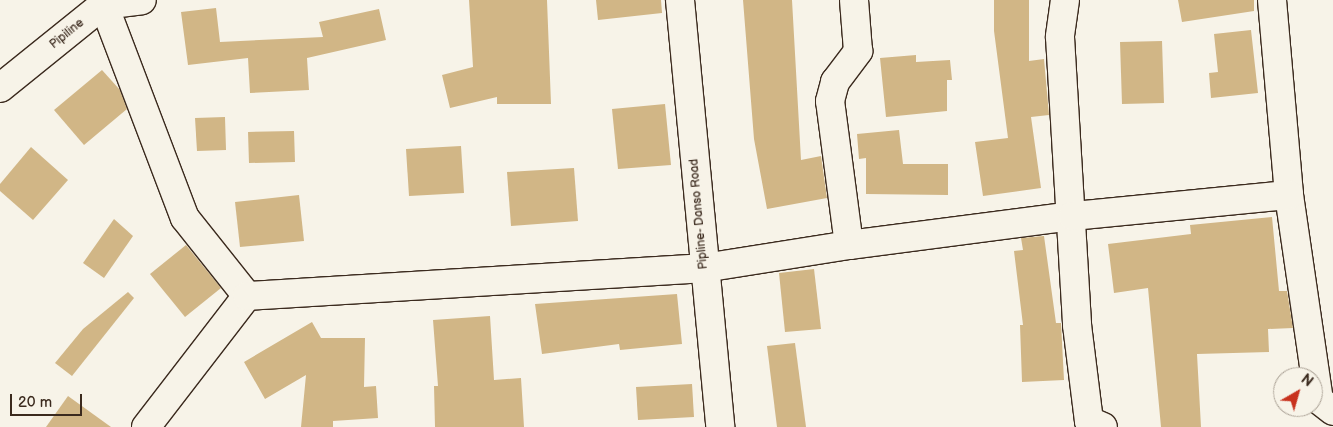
<!DOCTYPE html>
<style>
body{margin:0}
#map{position:relative;width:1333px;height:427px;overflow:hidden;background:#f7f3e8;font-family:"Balsamiq Sans",sans-serif}
div>[style]{position:absolute}
.building>*{inset:0;background:#d1b686}
.roads{filter:drop-shadow(1px 0 #3b2a1e) drop-shadow(-1px 0 #3b2a1e) drop-shadow(0 1px #3b2a1e) drop-shadow(0 -1px #3b2a1e)}
.minor>*{height:28px;margin:-14px;padding:0 14px;transform-origin:14px;border-radius:14px;background:#f7f3e8}
span{translate:-50% -50%;white-space:nowrap;text-align:center;line-height:1.15;-webkit-text-stroke:4px #f7f3e8;paint-order:stroke}
.street-label{font-size:12px;color:#3b2a1e}
.north{position:absolute;left:1273px;top:367px;width:50px;height:50px;box-sizing:border-box;background:#f7f3e8;border:1px solid #aca397;border-radius:50%;rotate:38deg;font-size:14px;font-weight:700;line-height:20px;text-align:center;color:#3b2a1e}
.north::after{content:'';display:block;margin:auto;width:18px;height:22px;background:#c8321e;clip-path:polygon(50% 0,100% 100%,50% 72%,0 100%)}
.scale{position:absolute;left:10px;top:394px;width:72px;height:22px;box-sizing:border-box;border:2px solid #3b2a1e;border-top:0;padding-left:6px;font-size:15px;line-height:18px;white-space:nowrap;color:#3b2a1e;-webkit-text-stroke:4px #f7f3e8;paint-order:stroke}
</style>
<div id="map">
<div class="building">
<div style="clip-path:polygon(469px 0,547px 0,551px 104px,497px 104px,497px 97px,450px 108px,442px 75px,473px 67px)"></div>
<div style="clip-path:polygon(596px 0,661px 0,662px 13px,598px 20px)"></div>
<div style="clip-path:polygon(743px 0,792px 0,801px 160px,821px 156px,827px 198px,767px 209px,754px 139px)"></div>
<div style="clip-path:polygon(994px 0,1029px 0,1029px 61px,1044px 59px,1049px 115px,1031px 117px,1041px 188px,983px 196px,975px 142px,1008px 138px,994px 31px)"></div>
<div style="clip-path:polygon(1178px 0,1254px 0,1254px 11px,1182px 22px)"></div>
<div style="clip-path:polygon(216px 8px,220px 42px,323px 37px,319px 22px,379px 9px,386px 40px,307px 58px,309px 90px,250px 93px,248px 58px,188px 65px,181px 12px)"></div>
<div style="clip-path:polygon(1251px 30px,1258px 93px,1211px 98px,1209px 73px,1218px 72px,1214px 34px)"></div>
<div style="clip-path:polygon(1162px 41px,1164px 103px,1122px 104px,1120px 42px)"></div>
<div style="clip-path:polygon(916px 55px,916px 62px,950px 60px,952px 80px,947px 80px,947px 111px,886px 117px,880px 58px)"></div>
<div style="clip-path:polygon(102px 70px,120px 90px,127px 109px,84px 145px,54px 110px)"></div>
<div style="clip-path:polygon(665px 104px,671px 165px,618px 169px,612px 109px)"></div>
<div style="clip-path:polygon(225px 117px,226px 150px,197px 151px,195px 118px)"></div>
<div style="clip-path:polygon(899px 130px,903px 164px,948px 164px,948px 195px,866px 194px,866px 158px,859px 159px,857px 134px)"></div>
<div style="clip-path:polygon(294px 131px,295px 162px,249px 163px,248px 132px)"></div>
<div style="clip-path:polygon(461px 146px,464px 193px,409px 196px,406px 149px)"></div>
<div style="clip-path:polygon(31px 147px,68px 180px,33px 220px,0 191px,0 184px)"></div>
<div style="clip-path:polygon(574px 168px,578px 221px,511px 226px,507px 172px)"></div>
<div style="clip-path:polygon(299px 195px,304px 241px,240px 247px,235px 202px)"></div>
<div style="clip-path:polygon(1272px 217px,1279px 291px,1287px 291px,1293px 328px,1268px 329px,1269px 352px,1197px 354px,1201px 427px,1161px 427px,1148px 288px,1114px 293px,1108px 244px,1191px 234px,1190px 225px)"></div>
<div style="clip-path:polygon(114px 219px,133px 236px,104px 278px,83px 263px)"></div>
<div style="clip-path:polygon(1044px 236px,1056px 323px,1061px 323px,1064px 380px,1022px 382px,1020px 325px,1023px 325px,1014px 251px,1023px 250px,1021px 238px)"></div>
<div style="clip-path:polygon(186px 245px,221px 288px,185px 317px,150px 274px)"></div>
<div style="clip-path:polygon(814px 269px,821px 329px,785px 332px,779px 273px)"></div>
<div style="clip-path:polygon(128px 292px,134px 298px,72px 376px,55px 363px,83px 329px)"></div>
<div style="clip-path:polygon(677px 294px,682px 344px,620px 350px,619px 344px,542px 354px,535px 304px)"></div>
<div style="clip-path:polygon(490px 316px,494px 380px,521px 378px,524px 427px,435px 427px,434px 386px,438px 386px,433px 320px)"></div>
<div style="clip-path:polygon(312px 322px,321px 338px,365px 338px,364px 387px,376px 386px,378px 418px,333px 421px,333px 427px,301px 427px,306px 375px,265px 399px,244px 362px)"></div>
<div style="clip-path:polygon(795px 343px,806px 427px,777px 427px,767px 346px)"></div>
<div style="clip-path:polygon(692px 384px,694px 417px,638px 420px,636px 387px)"></div>
<div style="clip-path:polygon(68px 396px,111px 427px,46px 427px)"></div>
</div>
<div class="roads">
<div class="minor">
<div style="left:102px;top:0;width:233px;rotate:69.2deg"></div>
<div style="left:185px;top:218px;width:100px;rotate:51.5deg"></div>
<div style="left:680px;top:0;width:429px;rotate:84.6deg"></div>
<div style="left:1065px;top:0;width:37px;rotate:98deg"></div>
<div style="left:1060px;top:37px;width:289px;rotate:86.6deg"></div>
<div style="left:1077px;top:325px;width:97px;rotate:82.9deg"></div>
<div style="left:1089px;top:421px;width:15px;rotate:23deg"></div>
<div style="left:1272px;top:0;width:196px;rotate:85deg"></div>
<div style="left:1289px;top:195px;width:207px;rotate:81.7deg"></div>
<div style="left:1319px;top:400px;width:18px;rotate:38deg"></div>
<div style="left:0;top:88px;width:132px;rotate:-38.9deg"></div>
<div style="left:103px;top:5px;width:39px;rotate:-7deg"></div>
<div style="left:849px;top:245px;width:145px;rotate:-97.5deg"></div>
<div style="left:830px;top:101px;width:20px;rotate:-75deg"></div>
<div style="left:835px;top:82px;width:39px;rotate:-53deg"></div>
<div style="left:858px;top:51px;width:51px;rotate:-94.5deg"></div>
<div style="left:146px;top:427px;width:165px;rotate:-52.4deg"></div>
<div style="left:247px;top:296px;width:458px;rotate:-3.5deg"></div>
<div style="left:704px;top:268px;width:147px;rotate:-9deg"></div>
<div style="left:849px;top:245px;width:226px;rotate:-7.4deg"></div>
<div style="left:1073px;top:216px;width:217px;rotate:-5.6deg"></div>
</div>
</div>
<div class="street-label">
<span style="left:67px;top:34px;rotate:-39deg">Pipiline</span>
<span style="left:699px;top:214px;rotate:-95deg">Pipline- Danso Road</span>
</div>
<div class="north">N</div>
<div class="scale">20 m</div>
</div>
